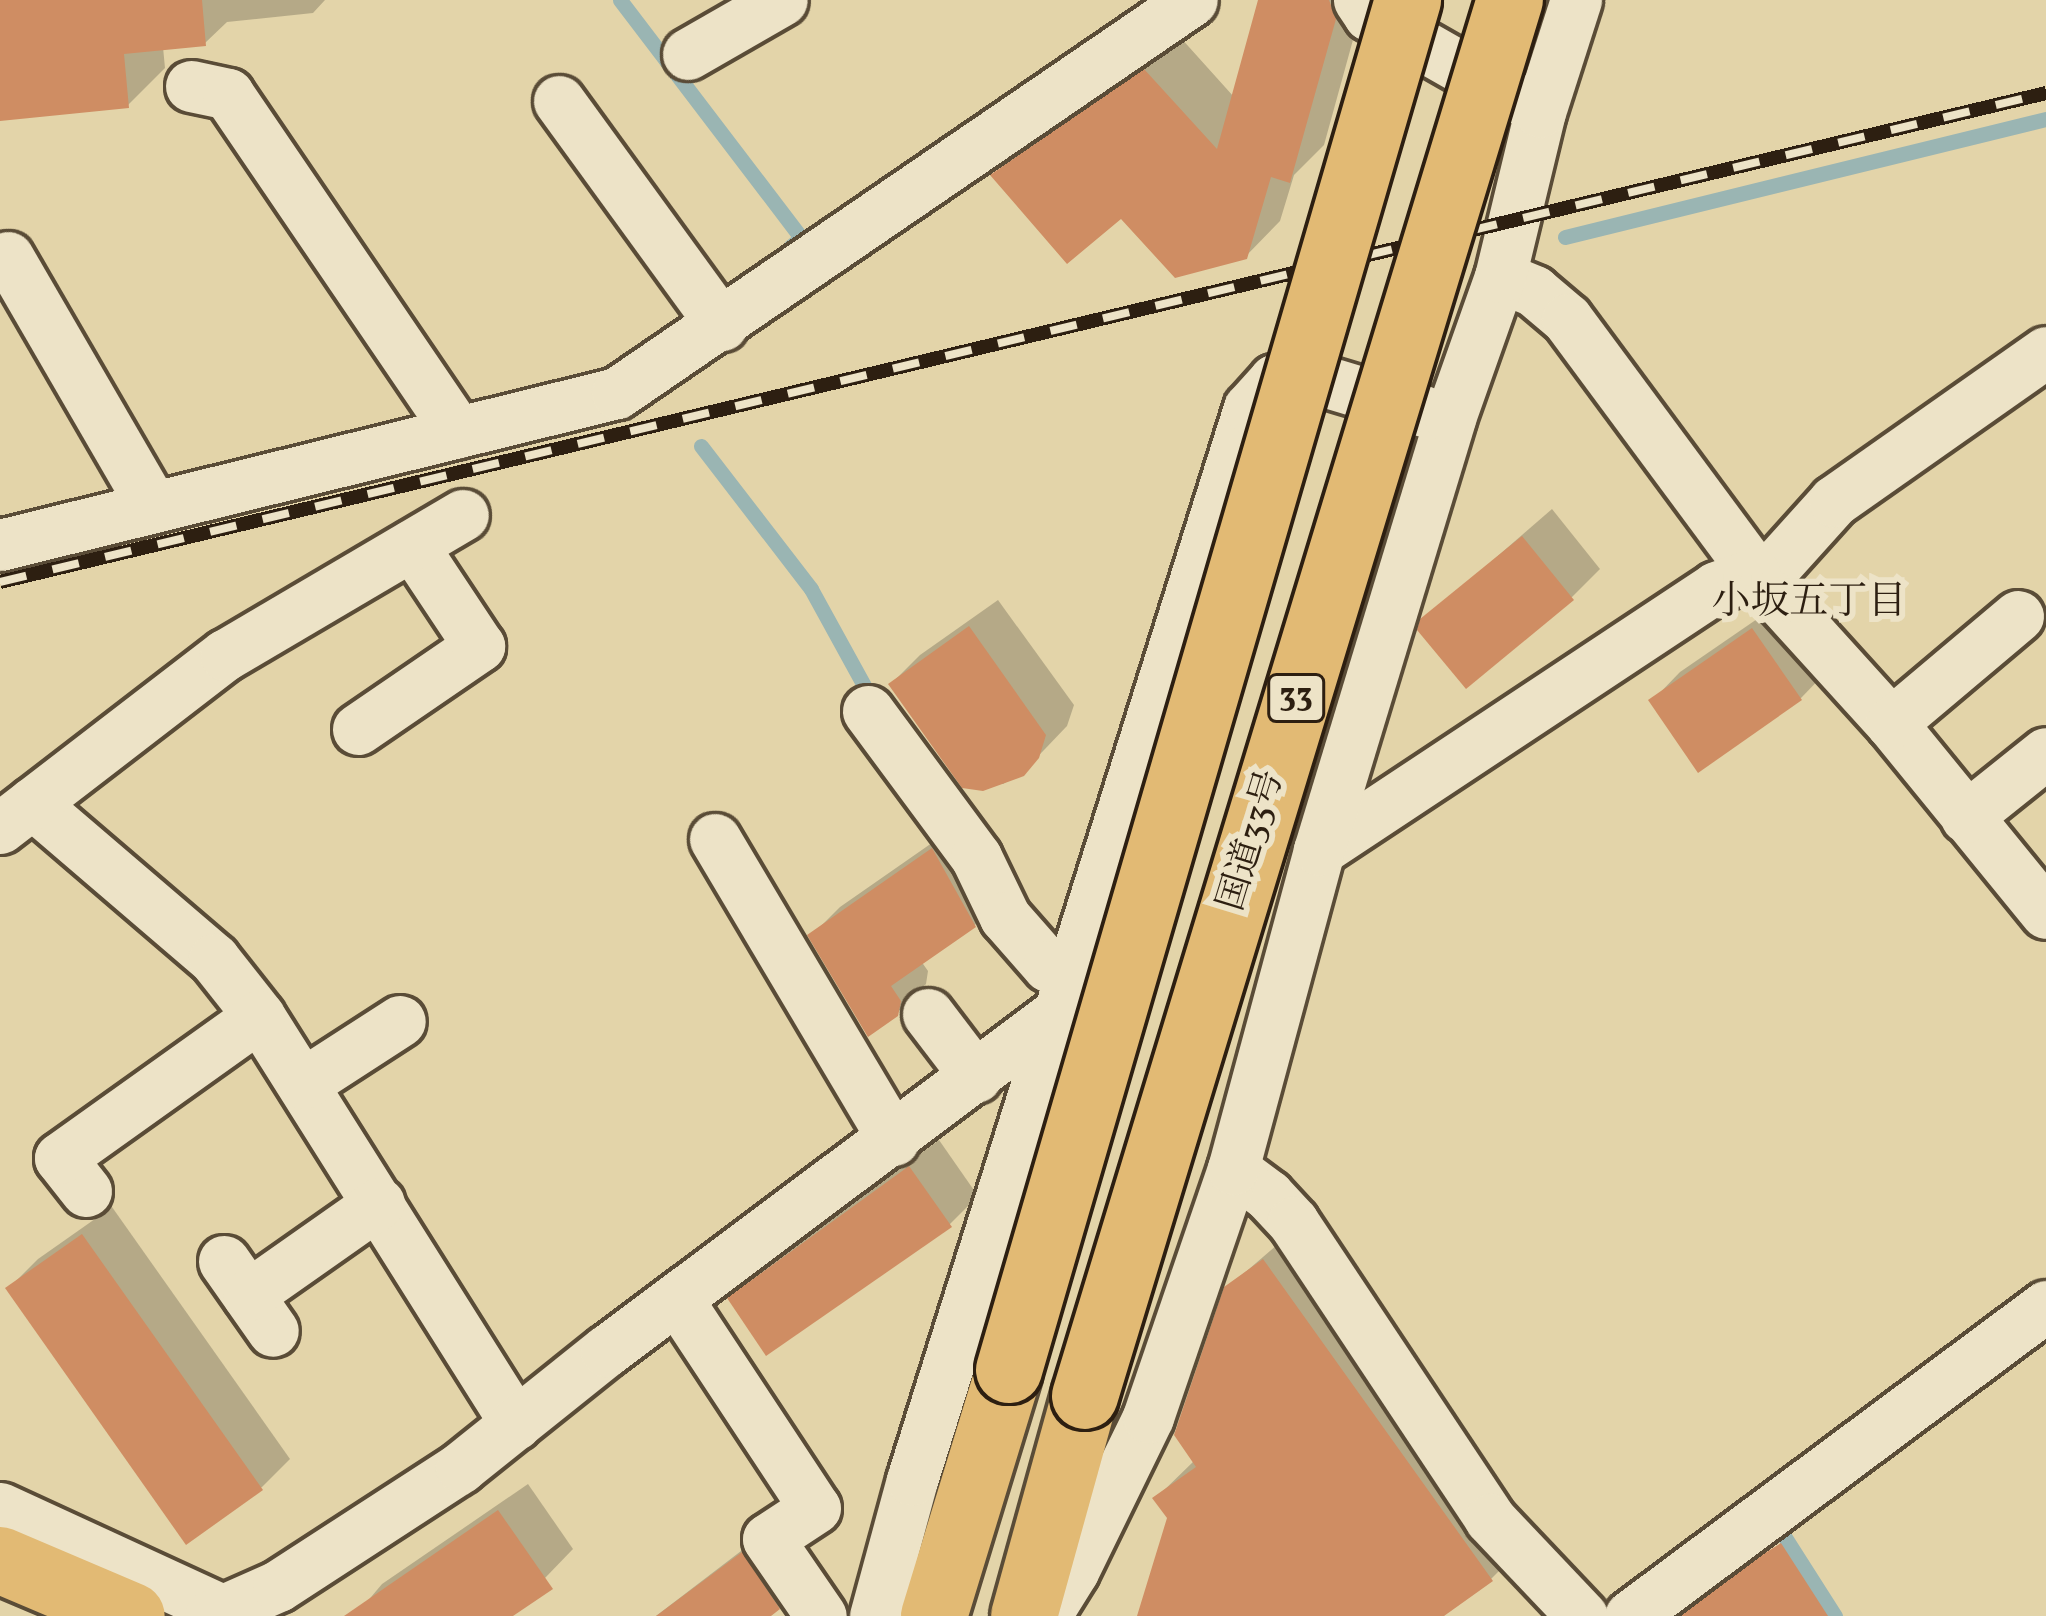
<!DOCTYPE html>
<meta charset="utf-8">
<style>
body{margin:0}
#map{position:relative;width:2046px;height:1616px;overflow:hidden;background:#e3d4a9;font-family:Vollkorn,"Noto Serif JP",serif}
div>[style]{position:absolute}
.shadow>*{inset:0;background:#0003}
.stream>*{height:15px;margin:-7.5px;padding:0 7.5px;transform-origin:7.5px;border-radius:7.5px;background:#9ab5b3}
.building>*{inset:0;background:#cf8d63}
.roads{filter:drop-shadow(3px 0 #5a4c37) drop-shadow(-3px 0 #5a4c37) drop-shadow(0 3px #5a4c37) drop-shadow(0 -3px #5a4c37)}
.minor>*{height:51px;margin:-25.5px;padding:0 25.5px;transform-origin:25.5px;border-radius:25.5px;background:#ede3c7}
.trunk>*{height:66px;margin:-33px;padding:0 33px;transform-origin:33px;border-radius:33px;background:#e2ba74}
.rail>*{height:14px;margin-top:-7px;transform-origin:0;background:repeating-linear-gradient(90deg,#ede3c7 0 27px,#2d1f11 0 54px);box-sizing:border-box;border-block:3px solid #2d1f11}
.bridges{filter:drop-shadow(3px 0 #2d1f11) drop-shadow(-3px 0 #2d1f11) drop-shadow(0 3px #2d1f11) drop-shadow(0 -3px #2d1f11)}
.trunk-bridge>*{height:66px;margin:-33px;padding:0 33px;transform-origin:33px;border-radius:33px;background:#e2ba74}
span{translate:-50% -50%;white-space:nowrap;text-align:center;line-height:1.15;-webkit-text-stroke:12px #ede3c7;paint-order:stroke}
.shield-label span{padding:3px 9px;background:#ede3c7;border:3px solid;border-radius:9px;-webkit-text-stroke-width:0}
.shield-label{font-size:33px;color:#2d1f11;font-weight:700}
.street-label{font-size:36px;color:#2d1f11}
.neighbourhood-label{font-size:39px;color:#2d1f11}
</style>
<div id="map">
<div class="shadow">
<div style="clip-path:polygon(0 0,325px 0,313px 13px,227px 22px,205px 43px,163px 47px,165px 68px,128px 105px,0 118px)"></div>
<div style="clip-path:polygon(1261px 0,1364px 0,1324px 145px,1294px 175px,1280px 221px,1245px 257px,994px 175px,1028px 141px,1180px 37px,1234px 97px)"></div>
<div style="clip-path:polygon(1552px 509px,1600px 569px,1572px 597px,1423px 621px)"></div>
<div style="clip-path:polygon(998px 600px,1074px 705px,1067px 726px,1022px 773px,1003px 784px,963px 785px,891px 684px,920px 655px)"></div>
<div style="clip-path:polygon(1782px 602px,1829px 669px,1801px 698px,1652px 701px,1680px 672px)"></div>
<div style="clip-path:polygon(962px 822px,1003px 896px,975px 925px,921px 961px,928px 971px,926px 984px,896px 1014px,811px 936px,840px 907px)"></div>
<div style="clip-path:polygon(939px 1140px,978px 1196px,950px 1224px,731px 1298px,759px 1270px)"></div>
<div style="clip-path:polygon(112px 1207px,290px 1459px,262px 1487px,187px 1541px,9px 1288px,38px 1259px)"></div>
<div style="clip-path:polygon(1300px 1225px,1527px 1543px,1491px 1579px,1439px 1616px,1140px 1616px,1170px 1517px,1156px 1498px,1195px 1460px,1227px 1288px)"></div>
<div style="clip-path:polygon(528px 1484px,573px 1549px,545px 1578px,489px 1616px,355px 1616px,382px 1584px)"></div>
<div style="clip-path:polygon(762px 1535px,797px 1588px,778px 1607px,766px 1616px,656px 1616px)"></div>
<div style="clip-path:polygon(1791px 1536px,1842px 1616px,1682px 1616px)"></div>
</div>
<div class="stream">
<div style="left:620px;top:0;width:299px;rotate:52.7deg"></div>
<div style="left:801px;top:238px;width:14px;rotate:141deg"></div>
<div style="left:1565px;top:237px;width:495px;rotate:-13.8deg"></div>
<div style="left:701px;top:446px;width:180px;rotate:52.4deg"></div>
<div style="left:811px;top:589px;width:129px;rotate:61.2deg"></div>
<div style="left:1784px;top:1520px;width:9px;rotate:144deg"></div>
<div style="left:1777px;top:1525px;width:108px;rotate:57.5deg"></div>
</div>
<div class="building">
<div style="clip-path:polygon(0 0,202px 0,206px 46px,124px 54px,129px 108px,0 121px)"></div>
<div style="clip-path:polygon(1258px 0,1329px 0,1336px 19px,1290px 183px,1271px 177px,1247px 259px,1175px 278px,1121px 219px,1067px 264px,990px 175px,1144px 69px,1217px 149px)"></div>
<div style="clip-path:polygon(1522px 536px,1574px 600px,1466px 689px,1417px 630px,1420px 619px)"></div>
<div style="clip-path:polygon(969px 626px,1046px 735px,1039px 758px,1024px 776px,983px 791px,962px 788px,888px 684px)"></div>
<div style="clip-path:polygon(1752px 628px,1802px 700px,1698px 773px,1648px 700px)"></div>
<div style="clip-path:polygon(932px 848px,976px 927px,891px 986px,901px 1001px,898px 1016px,868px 1037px,807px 935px)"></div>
<div style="clip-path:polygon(909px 1166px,952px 1227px,766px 1356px,727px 1298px)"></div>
<div style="clip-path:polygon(82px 1234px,263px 1490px,186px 1545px,5px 1288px)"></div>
<div style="clip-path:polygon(1263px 1259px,1493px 1581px,1444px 1616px,1137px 1616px,1167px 1518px,1152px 1498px,1196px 1467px,1174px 1435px,1224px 1287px)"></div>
<div style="clip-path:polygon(498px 1510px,553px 1589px,513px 1616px,344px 1616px)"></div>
<div style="clip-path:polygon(1781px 1543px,1828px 1616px,1680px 1616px,1765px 1553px)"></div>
<div style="clip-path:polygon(742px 1552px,780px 1609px,771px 1616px,656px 1616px)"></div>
</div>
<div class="roads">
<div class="minor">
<div style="left:1359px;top:0;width:18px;rotate:56deg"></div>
<div style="left:1369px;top:15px;width:166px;rotate:29.7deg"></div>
<div style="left:688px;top:54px;width:108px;rotate:-29.9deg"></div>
<div style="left:191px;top:86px;width:38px;rotate:12deg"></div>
<div style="left:228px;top:94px;width:409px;rotate:55.8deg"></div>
<div style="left:559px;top:101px;width:277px;rotate:54deg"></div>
<div style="left:8px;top:257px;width:289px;rotate:59.9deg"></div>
<div style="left:1500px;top:277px;width:37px;rotate:22deg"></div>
<div style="left:1534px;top:291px;width:43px;rotate:40.3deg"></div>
<div style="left:1567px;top:319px;width:316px;rotate:53.5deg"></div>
<div style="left:1755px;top:573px;width:202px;rotate:47.8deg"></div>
<div style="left:1891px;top:723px;width:245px;rotate:50.8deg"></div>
<div style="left:0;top:545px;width:635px;rotate:-13.84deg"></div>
<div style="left:617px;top:393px;width:696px;rotate:-34.35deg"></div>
<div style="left:1762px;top:581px;width:108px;rotate:-48deg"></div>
<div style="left:1834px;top:501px;width:259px;rotate:-35.1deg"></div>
<div style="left:868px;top:711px;width:182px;rotate:53.5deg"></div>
<div style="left:976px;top:857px;width:67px;rotate:64.2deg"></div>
<div style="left:1005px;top:917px;width:65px;rotate:48.7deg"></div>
<div style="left:1048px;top:966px;width:27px;rotate:24deg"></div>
<div style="left:1891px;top:723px;width:166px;rotate:-40.1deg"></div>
<div style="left:358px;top:729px;width:147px;rotate:-34.4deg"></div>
<div style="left:479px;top:646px;width:121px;rotate:-123.6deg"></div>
<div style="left:32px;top:803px;width:240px;rotate:40.6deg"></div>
<div style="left:214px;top:959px;width:73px;rotate:51.7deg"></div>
<div style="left:259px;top:1016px;width:482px;rotate:57.8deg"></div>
<div style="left:1966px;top:817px;width:102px;rotate:-38.7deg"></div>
<div style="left:0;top:828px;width:284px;rotate:-37.6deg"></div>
<div style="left:225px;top:655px;width:276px;rotate:-30.5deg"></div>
<div style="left:715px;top:839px;width:350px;rotate:59.3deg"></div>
<div style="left:1319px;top:850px;width:476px;rotate:-33.5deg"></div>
<div style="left:1716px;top:587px;width:41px;rotate:-19.7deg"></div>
<div style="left:928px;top:1014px;width:79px;rotate:52.7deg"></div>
<div style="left:304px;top:1083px;width:114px;rotate:-32.9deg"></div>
<div style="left:1233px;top:1169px;width:44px;rotate:36.6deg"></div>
<div style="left:1268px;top:1195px;width:37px;rotate:47deg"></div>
<div style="left:1293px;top:1222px;width:356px;rotate:56.4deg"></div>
<div style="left:1490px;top:1519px;width:134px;rotate:46.5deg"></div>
<div style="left:86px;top:1191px;width:42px;rotate:-128.2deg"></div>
<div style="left:60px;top:1158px;width:244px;rotate:-35.5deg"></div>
<div style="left:224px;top:1261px;width:85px;rotate:55deg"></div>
<div style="left:248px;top:1295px;width:160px;rotate:-35.1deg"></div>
<div style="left:677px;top:1299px;width:250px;rotate:56.6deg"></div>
<div style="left:815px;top:1508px;width:56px;rotate:146.6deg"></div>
<div style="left:768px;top:1539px;width:93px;rotate:55.5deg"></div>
<div style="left:0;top:1508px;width:242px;rotate:24.7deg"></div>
<div style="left:210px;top:1616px;width:74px;rotate:-23.8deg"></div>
<div style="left:278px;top:1586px;width:218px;rotate:-33deg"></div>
<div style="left:461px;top:1467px;width:186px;rotate:-38.7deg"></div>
<div style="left:606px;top:1351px;width:571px;rotate:-36.81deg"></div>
<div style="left:875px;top:1616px;width:141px;rotate:-74.8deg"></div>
<div style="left:912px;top:1480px;width:1124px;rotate:-72.55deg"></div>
<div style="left:1249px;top:408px;width:38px;rotate:-48deg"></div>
<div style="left:1274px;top:380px;width:33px;rotate:-7deg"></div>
<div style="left:1307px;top:376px;width:122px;rotate:16.7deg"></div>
<div style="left:1045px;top:1616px;width:53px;rotate:-58.1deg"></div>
<div style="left:1073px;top:1571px;width:171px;rotate:-64deg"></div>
<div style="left:1148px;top:1417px;width:262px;rotate:-71.1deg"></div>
<div style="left:1233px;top:1169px;width:330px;rotate:-74.9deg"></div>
<div style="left:1319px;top:850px;width:451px;rotate:-73.1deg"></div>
<div style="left:1450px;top:418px;width:150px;rotate:-70.5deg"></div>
<div style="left:1500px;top:277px;width:170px;rotate:-76.4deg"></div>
<div style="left:1540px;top:112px;width:118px;rotate:-72.2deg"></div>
<div style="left:1630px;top:1616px;width:519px;rotate:-36.69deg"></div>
</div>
<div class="trunk">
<div style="left:0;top:1560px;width:143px;rotate:23deg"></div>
<div style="left:934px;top:1616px;width:257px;rotate:-73deg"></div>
<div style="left:1024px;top:1616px;width:228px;rotate:-74.5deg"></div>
</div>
</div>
<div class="rail">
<div style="left:0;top:582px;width:2104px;rotate:-13.44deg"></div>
</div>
<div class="bridges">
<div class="trunk-bridge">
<div style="left:1009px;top:1370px;width:1427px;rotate:-73.76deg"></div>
<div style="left:1085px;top:1396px;width:1459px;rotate:-73.07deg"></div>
</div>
</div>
<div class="shield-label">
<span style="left:1296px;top:698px">33</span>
</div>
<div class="street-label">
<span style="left:1253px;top:841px;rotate:-73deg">国道33号</span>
</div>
<div class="neighbourhood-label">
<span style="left:1809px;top:603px">小坂五丁目</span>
</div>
</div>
